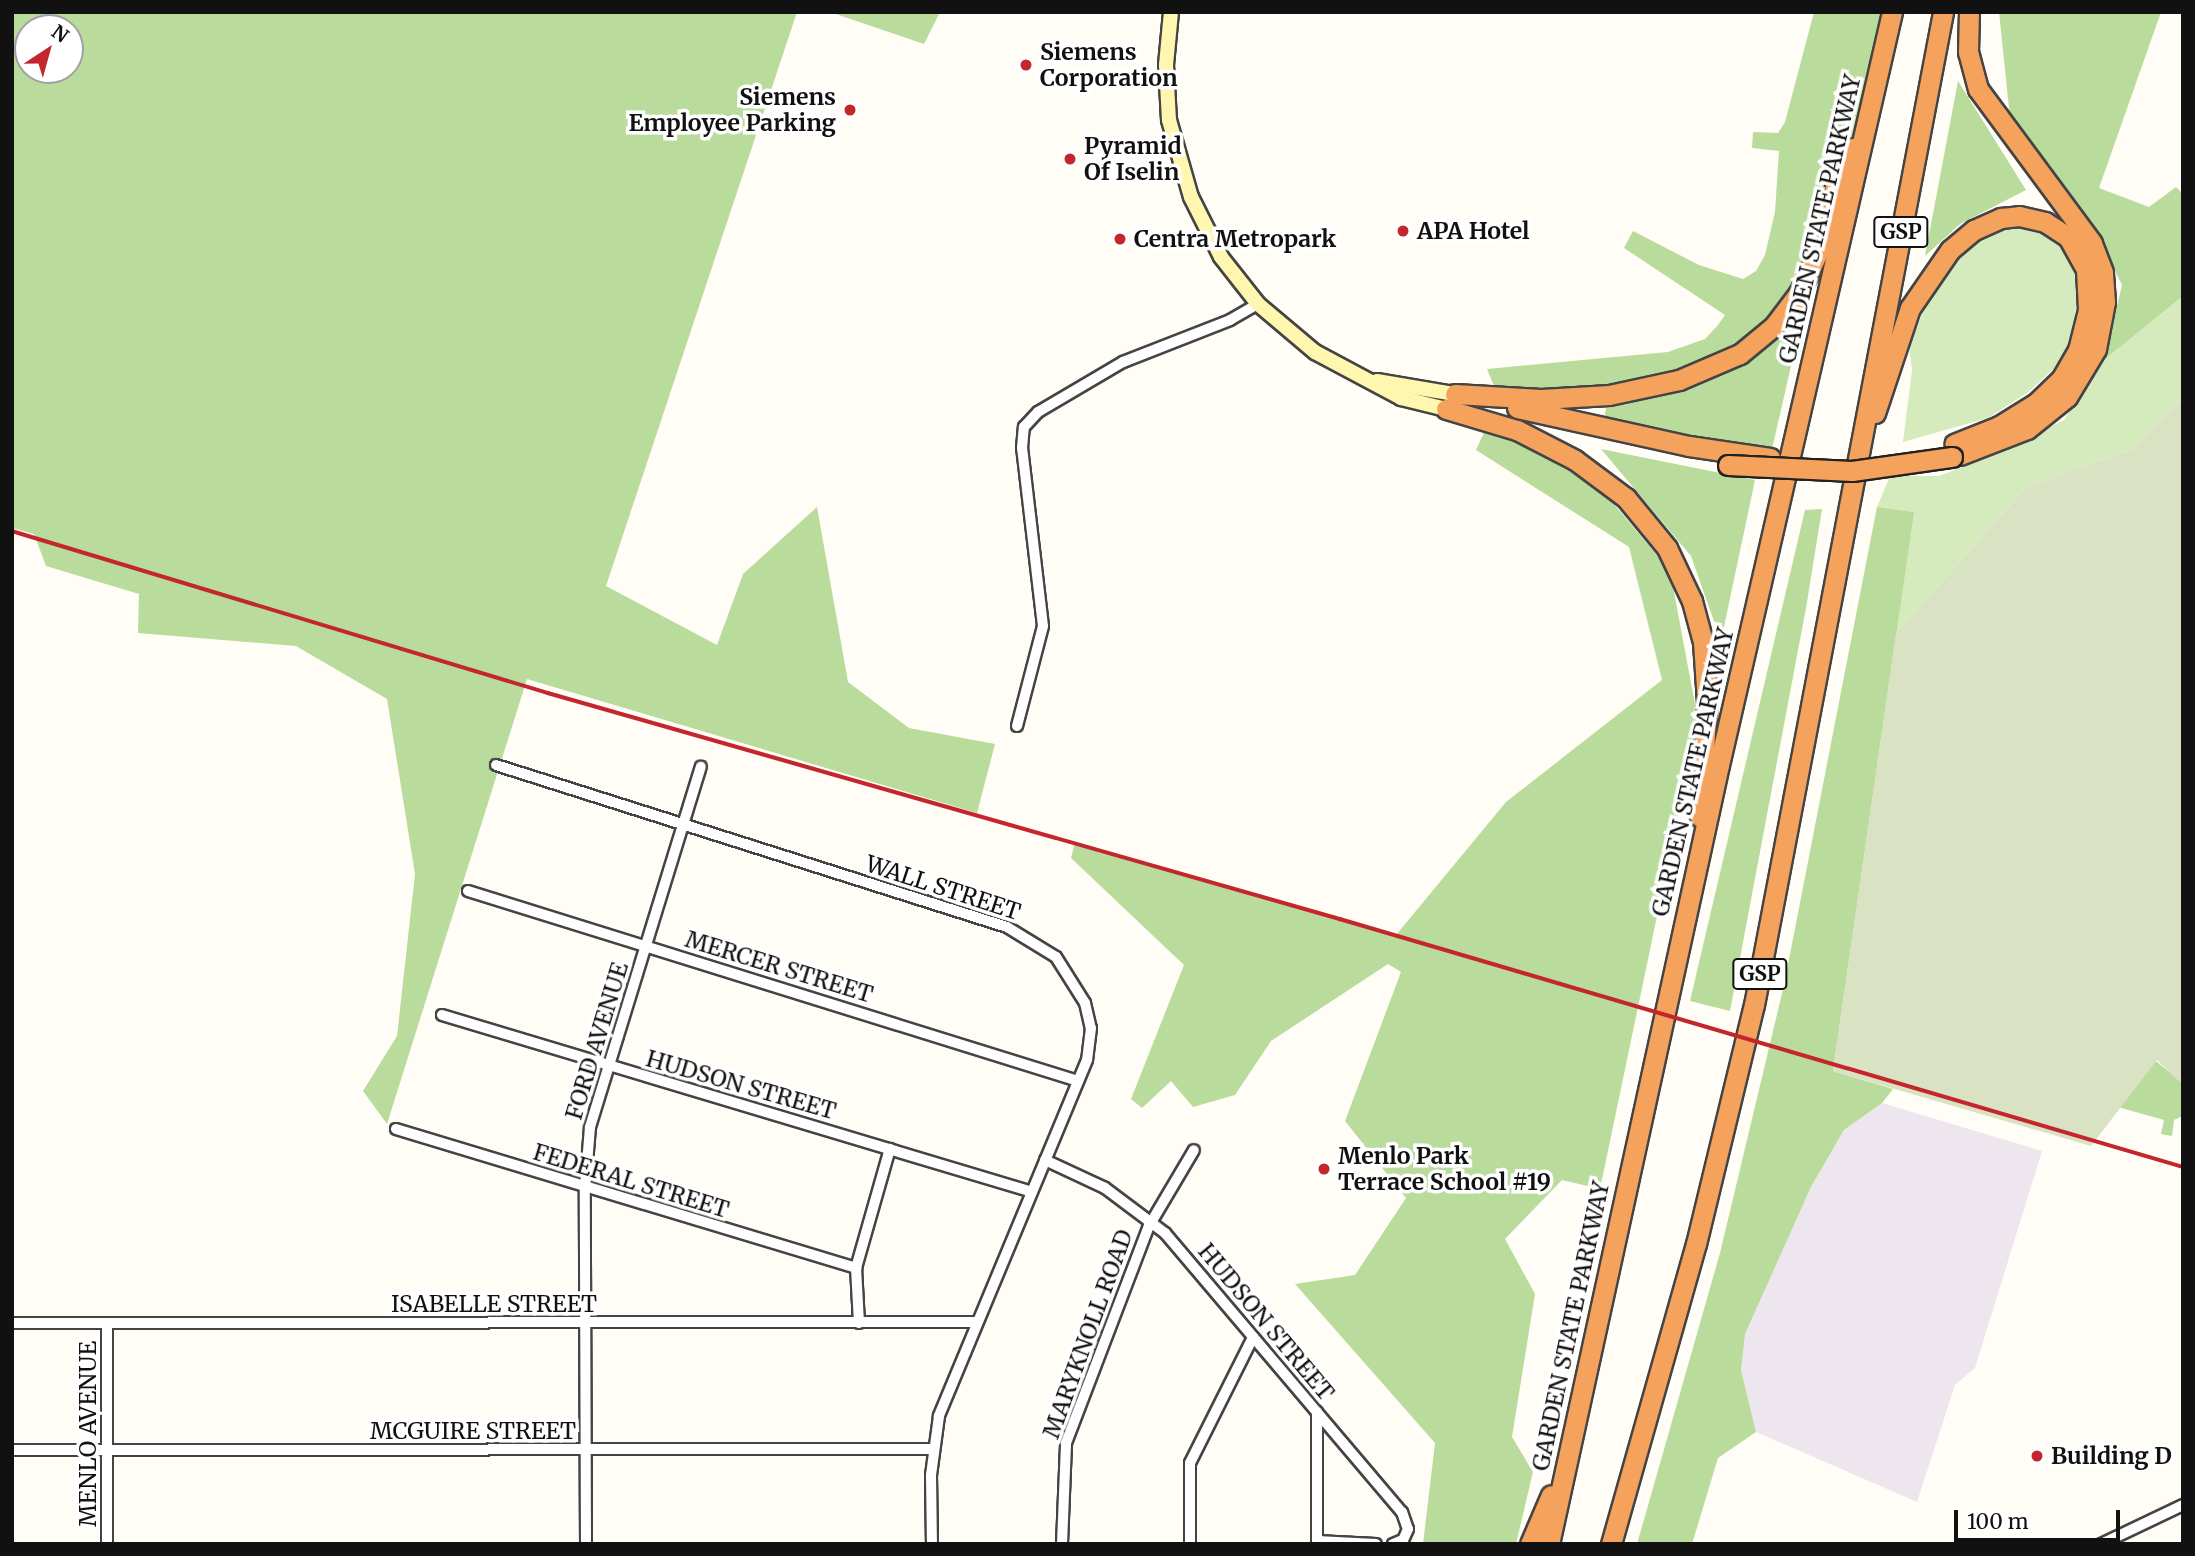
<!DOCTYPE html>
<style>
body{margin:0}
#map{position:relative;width:2195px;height:1556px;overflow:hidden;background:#fffdf5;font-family:Merriweather,serif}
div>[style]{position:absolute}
.industrial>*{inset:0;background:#eee6ef}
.green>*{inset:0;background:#d5ebbd}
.forest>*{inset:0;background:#b9dc9c}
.cemetery>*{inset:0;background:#d9e3c4}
.roads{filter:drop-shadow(2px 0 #444) drop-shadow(-2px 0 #444) drop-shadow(0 2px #444) drop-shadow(0 -2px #444)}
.street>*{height:10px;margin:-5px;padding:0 5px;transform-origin:5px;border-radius:5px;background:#fff}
.secondary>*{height:14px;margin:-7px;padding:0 7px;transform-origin:7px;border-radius:7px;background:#fff6b0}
.highway>*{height:19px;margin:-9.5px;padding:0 9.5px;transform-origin:9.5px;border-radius:9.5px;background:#f5a25d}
.rail>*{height:3.5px;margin:-1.75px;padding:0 1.75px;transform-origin:1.75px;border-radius:1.75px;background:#c4262e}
.bridges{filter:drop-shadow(2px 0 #222) drop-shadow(-2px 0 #222) drop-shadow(0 2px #222) drop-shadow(0 -2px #222)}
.highway-bridge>*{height:19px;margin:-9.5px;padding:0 9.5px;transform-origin:9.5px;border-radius:9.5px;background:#f5a25d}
.dots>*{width:19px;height:19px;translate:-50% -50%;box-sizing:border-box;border:4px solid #fff;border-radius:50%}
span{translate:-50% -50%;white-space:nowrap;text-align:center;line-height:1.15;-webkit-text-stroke:7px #fff;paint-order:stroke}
.shield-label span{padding:2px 5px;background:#fff;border:2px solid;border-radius:5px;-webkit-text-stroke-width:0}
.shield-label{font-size:21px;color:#111;font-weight:700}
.poi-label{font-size:23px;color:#111;font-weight:700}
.left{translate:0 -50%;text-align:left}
.right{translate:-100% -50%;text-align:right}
.street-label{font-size:23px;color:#111}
.frame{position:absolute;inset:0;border:14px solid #111;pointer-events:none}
.north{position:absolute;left:14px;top:14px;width:70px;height:70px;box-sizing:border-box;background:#fff;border:2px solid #a0a0a0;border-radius:50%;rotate:36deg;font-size:19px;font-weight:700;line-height:28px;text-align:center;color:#111}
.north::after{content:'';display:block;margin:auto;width:24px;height:32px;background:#c4262e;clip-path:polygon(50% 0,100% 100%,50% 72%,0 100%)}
.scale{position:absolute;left:1954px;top:1510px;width:166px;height:32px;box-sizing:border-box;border:4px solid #111;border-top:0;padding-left:9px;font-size:21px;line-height:24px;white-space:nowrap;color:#111;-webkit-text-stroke:5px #fff;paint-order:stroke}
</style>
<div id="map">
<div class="industrial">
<div style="clip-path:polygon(1882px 1103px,2042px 1151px,1975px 1368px,1955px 1385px,1917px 1502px,1756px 1432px,1741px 1370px,1744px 1334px,1811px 1187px,1844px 1130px)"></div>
</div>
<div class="green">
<div style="clip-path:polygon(2028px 222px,2059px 238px,2080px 281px,2069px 355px,2027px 393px,1988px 418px,1903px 442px,1912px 370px,1909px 346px,1938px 276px,1971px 240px)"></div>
<div style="clip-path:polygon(2183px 296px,2183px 398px,2132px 450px,2027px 486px,1896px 633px,1913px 512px,1877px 507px,1890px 476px,1939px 476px,1999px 453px,2064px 420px,2104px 360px)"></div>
</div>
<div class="forest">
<div style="clip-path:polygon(evenodd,12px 12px,797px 12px,606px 586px,717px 645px,743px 574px,817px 507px,848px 682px,909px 728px,995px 744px,977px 813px,527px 679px,387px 1124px,363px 1091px,397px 1036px,415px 874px,387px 699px,296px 646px,138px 633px,139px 594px,46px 566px,34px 534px,12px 528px,12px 12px,28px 28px,70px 28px,70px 70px,28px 70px,28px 28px)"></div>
<div style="clip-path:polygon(830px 12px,940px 12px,924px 44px)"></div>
<div style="clip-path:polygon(1814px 12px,1892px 12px,1871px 107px,1799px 293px,1806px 300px,1770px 458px,1602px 427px,1609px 396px,1498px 396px,1487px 369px,1668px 352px,1705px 339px,1718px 325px,1725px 315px,1624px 248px,1633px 231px,1699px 265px,1743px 279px,1756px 271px,1765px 255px,1775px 212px,1779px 151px,1752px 148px,1753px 132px,1778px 133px,1785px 122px)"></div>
<div style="clip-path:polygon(1999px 12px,2161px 12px,2099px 188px,2149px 207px,2176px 187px,2183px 194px,2183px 296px,2104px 360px,2122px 285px,2094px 229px,2011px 127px)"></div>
<div style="clip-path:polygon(1958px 81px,2026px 190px,1960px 224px,1925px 256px)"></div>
<div style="clip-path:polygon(1486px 428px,1598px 485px,1670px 571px,1698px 720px,1600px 1189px,1562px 1180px,1505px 1239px,1535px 1294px,1512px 1437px,1533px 1472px,1516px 1544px,1423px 1544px,1435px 1443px,1295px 1284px,1355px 1275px,1406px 1198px,1345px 1121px,1401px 972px,1388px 964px,1271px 1041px,1235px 1095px,1193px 1107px,1171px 1081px,1142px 1108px,1131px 1099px,1184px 965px,1071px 858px,1075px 842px,1396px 935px,1506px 802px,1662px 680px,1629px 547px,1476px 450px)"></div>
<div style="clip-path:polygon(1601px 449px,1755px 480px,1721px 641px,1691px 556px)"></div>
<div style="clip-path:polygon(1877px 507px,1914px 512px,1833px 1071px,1893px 1089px,1882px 1103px,1844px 1130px,1811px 1187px,1745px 1334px,1741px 1370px,1756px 1432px,1718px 1458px,1692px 1544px,1637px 1544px,1720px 1253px,1784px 985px)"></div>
<div style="clip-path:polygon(1822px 509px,1806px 608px,1730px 1011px,1690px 1001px,1805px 510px)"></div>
<div style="clip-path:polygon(2147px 1054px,2183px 1083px,2183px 1116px,2174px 1120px,2172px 1136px,2161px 1134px,2164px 1120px,2118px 1107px)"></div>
</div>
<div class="cemetery">
<div style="clip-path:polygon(2183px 398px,2183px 1085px,2157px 1060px,2091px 1146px,1833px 1071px,1896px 633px,2027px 486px,2132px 450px)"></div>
</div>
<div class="roads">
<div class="street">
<div style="left:1017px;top:726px;width:103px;rotate:-75.4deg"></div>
<div style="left:1043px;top:626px;width:179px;rotate:-96.7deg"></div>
<div style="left:1022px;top:448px;width:21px;rotate:-85deg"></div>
<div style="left:1024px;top:427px;width:21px;rotate:-47deg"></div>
<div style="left:1038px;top:412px;width:99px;rotate:-30.5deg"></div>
<div style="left:1123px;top:362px;width:115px;rotate:-21.4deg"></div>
<div style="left:1230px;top:320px;width:32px;rotate:-30deg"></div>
<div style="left:496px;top:765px;width:536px;rotate:17.59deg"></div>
<div style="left:1007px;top:927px;width:57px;rotate:31.5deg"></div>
<div style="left:1056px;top:957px;width:54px;rotate:57.8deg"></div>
<div style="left:1085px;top:1003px;width:26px;rotate:77deg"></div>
<div style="left:1091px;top:1028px;width:32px;rotate:97deg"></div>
<div style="left:1087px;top:1060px;width:386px;rotate:112.6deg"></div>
<div style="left:939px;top:1416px;width:60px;rotate:97.7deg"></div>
<div style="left:931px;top:1475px;width:69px;rotate:89.2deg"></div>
<div style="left:468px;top:891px;width:639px;rotate:17.3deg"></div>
<div style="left:442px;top:1015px;width:613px;rotate:16.69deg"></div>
<div style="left:396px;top:1129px;width:481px;rotate:16.8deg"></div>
<div style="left:1045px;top:1160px;width:66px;rotate:25deg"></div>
<div style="left:1105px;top:1188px;width:75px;rotate:36.9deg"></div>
<div style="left:1165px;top:1233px;width:366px;rotate:49.7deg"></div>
<div style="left:1402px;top:1512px;width:18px;rotate:71deg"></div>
<div style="left:1408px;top:1529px;width:12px;rotate:114deg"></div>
<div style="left:1403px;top:1540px;width:11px;rotate:158deg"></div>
<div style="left:12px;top:1323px;width:964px;rotate:-0.06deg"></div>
<div style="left:107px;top:1323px;width:221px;rotate:90deg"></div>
<div style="left:859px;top:1323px;width:55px;rotate:-93.1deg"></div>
<div style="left:856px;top:1268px;width:124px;rotate:-74.1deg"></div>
<div style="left:12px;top:1450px;width:921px;rotate:-0.06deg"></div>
<div style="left:1317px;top:1541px;width:59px;rotate:2.9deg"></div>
<div style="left:586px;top:1544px;width:356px;rotate:-90.2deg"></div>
<div style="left:585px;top:1188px;width:61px;rotate:-85.3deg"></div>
<div style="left:590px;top:1127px;width:377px;rotate:-72.9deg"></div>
<div style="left:1062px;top:1544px;width:101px;rotate:-87.7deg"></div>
<div style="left:1066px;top:1443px;width:232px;rotate:-69.1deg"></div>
<div style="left:1149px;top:1226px;width:88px;rotate:-59.4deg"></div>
<div style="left:1190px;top:1544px;width:81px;rotate:-90deg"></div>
<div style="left:1190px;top:1463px;width:141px;rotate:-63.4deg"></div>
<div style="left:1317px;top:1544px;width:132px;rotate:-90deg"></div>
<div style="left:2101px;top:1544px;width:91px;rotate:-25.4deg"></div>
</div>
<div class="secondary">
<div style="left:1171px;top:12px;width:53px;rotate:95.4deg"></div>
<div style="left:1166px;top:65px;width:55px;rotate:86.9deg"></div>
<div style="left:1169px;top:120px;width:80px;rotate:74.1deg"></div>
<div style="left:1191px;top:197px;width:67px;rotate:63.4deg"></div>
<div style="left:1221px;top:257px;width:60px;rotate:51.8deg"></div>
<div style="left:1258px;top:304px;width:75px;rotate:40.1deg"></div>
<div style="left:1315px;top:352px;width:98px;rotate:28.1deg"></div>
<div style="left:1401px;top:398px;width:46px;rotate:13.7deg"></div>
<div style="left:1377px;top:381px;width:79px;rotate:9.5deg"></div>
</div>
<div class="highway">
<div style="left:1455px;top:394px;width:86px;rotate:3.3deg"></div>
<div style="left:1541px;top:399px;width:68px;rotate:-3.4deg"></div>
<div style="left:1609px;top:395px;width:72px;rotate:-12.1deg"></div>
<div style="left:1679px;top:380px;width:66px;rotate:-23.1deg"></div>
<div style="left:1740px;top:354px;width:44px;rotate:-39.5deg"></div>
<div style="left:1774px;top:326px;width:41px;rotate:-52.9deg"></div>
<div style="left:1799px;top:293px;width:45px;rotate:-65.1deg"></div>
<div style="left:1818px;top:252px;width:67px;rotate:-75.3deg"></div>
<div style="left:1835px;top:187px;width:43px;rotate:-65.2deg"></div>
<div style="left:1517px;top:408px;width:176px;rotate:12.5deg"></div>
<div style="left:1689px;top:446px;width:82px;rotate:8.4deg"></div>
<div style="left:1446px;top:409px;width:74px;rotate:16.5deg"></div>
<div style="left:1517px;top:430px;width:65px;rotate:27.3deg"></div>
<div style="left:1575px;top:460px;width:64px;rotate:36.7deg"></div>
<div style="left:1626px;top:498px;width:65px;rotate:50.6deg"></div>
<div style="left:1667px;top:548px;width:59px;rotate:64.7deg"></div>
<div style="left:1692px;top:601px;width:42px;rotate:75deg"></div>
<div style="left:1703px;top:642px;width:60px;rotate:86.2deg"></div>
<div style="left:1707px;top:702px;width:115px;rotate:93.5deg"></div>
<div style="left:1875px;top:413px;width:111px;rotate:-71.6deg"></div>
<div style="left:1910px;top:308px;width:70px;rotate:-55.4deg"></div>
<div style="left:1950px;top:250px;width:31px;rotate:-40deg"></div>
<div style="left:1974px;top:230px;width:30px;rotate:-24deg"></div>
<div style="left:2001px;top:218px;width:18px;rotate:-6deg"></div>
<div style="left:2019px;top:216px;width:27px;rotate:13deg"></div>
<div style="left:2045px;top:222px;width:27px;rotate:33deg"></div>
<div style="left:2068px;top:237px;width:38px;rotate:61deg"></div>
<div style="left:2086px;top:270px;width:40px;rotate:87.1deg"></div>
<div style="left:2088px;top:310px;width:41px;rotate:104deg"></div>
<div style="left:2078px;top:350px;width:32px;rotate:120deg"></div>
<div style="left:2062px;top:378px;width:36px;rotate:136deg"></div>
<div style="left:2036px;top:403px;width:44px;rotate:148.1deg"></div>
<div style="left:1999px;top:426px;width:48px;rotate:158.2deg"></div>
<div style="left:1960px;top:455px;width:72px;rotate:-21.2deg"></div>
<div style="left:2027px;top:429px;width:51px;rotate:-38.7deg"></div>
<div style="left:2067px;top:397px;width:56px;rotate:-58.9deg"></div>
<div style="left:2096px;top:349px;width:48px;rotate:-79.2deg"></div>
<div style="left:2105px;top:302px;width:30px;rotate:-94deg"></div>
<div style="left:2103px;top:272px;width:31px;rotate:-111deg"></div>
<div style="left:2092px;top:243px;width:192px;rotate:-126.5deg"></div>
<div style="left:1978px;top:89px;width:38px;rotate:-105deg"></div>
<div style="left:1968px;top:52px;width:40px;rotate:-88.6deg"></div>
<div style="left:1530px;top:1544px;width:53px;rotate:-66.8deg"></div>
<div style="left:1549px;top:1544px;width:797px;rotate:-77.69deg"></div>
<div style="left:1719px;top:765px;width:773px;rotate:-77.06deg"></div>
<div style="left:1611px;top:1544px;width:312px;rotate:-74.2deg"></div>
<div style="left:1696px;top:1244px;width:246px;rotate:-76.4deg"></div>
<div style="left:1754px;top:1005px;width:1011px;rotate:-79.22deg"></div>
</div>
</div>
<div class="rail">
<div style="left:12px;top:531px;width:560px;rotate:16.82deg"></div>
<div style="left:548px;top:693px;width:824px;rotate:15.93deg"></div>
<div style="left:1340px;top:919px;width:879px;rotate:16.39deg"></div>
</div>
<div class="bridges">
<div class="highway-bridge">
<div style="left:1728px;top:465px;width:124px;rotate:2.8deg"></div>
<div style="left:1852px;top:471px;width:101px;rotate:-8deg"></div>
</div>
</div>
<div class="dots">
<div style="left:1026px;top:65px;background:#c4262e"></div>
<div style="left:850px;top:110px;background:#c4262e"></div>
<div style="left:1070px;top:159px;background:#c4262e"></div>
<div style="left:1403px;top:231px;background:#c4262e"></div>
<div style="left:1120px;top:239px;background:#c4262e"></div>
<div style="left:1324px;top:1169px;background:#c4262e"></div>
<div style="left:2037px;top:1456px;background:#c4262e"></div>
</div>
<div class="shield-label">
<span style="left:1901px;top:232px">GSP</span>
<span style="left:1760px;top:974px">GSP</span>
</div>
<div class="poi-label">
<span class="left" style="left:1040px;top:65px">Siemens<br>Corporation</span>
<span class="right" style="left:836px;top:110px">Siemens<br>Employee Parking</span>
<span class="left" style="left:1084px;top:159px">Pyramid<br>Of Iselin</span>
<span class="left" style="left:1417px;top:231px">APA Hotel</span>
<span class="left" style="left:1134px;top:239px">Centra Metropark</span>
<span class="left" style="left:1338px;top:1169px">Menlo Park<br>Terrace School #19</span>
<span class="left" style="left:2051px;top:1456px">Building D</span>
</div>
<div class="street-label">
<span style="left:1820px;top:219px;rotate:-77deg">GARDEN STATE PARKWAY</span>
<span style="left:1693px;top:772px;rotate:-77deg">GARDEN STATE PARKWAY</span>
<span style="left:943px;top:888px;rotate:18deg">WALL STREET</span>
<span style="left:779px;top:967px;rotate:17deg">MERCER STREET</span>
<span style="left:597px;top:1041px;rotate:-73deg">FORD AVENUE</span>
<span style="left:741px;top:1085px;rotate:16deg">HUDSON STREET</span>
<span style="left:631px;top:1181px;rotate:17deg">FEDERAL STREET</span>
<span style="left:494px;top:1304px">ISABELLE STREET</span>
<span style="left:1266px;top:1322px;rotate:50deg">HUDSON STREET</span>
<span style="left:1571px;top:1326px;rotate:-78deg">GARDEN STATE PARKWAY</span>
<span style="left:1088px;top:1334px;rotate:-70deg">MARYKNOLL ROAD</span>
<span style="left:473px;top:1431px">MCGUIRE STREET</span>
<span style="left:88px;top:1434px;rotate:-90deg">MENLO AVENUE</span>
</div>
<div class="frame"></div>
<div class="north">N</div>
<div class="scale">100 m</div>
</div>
